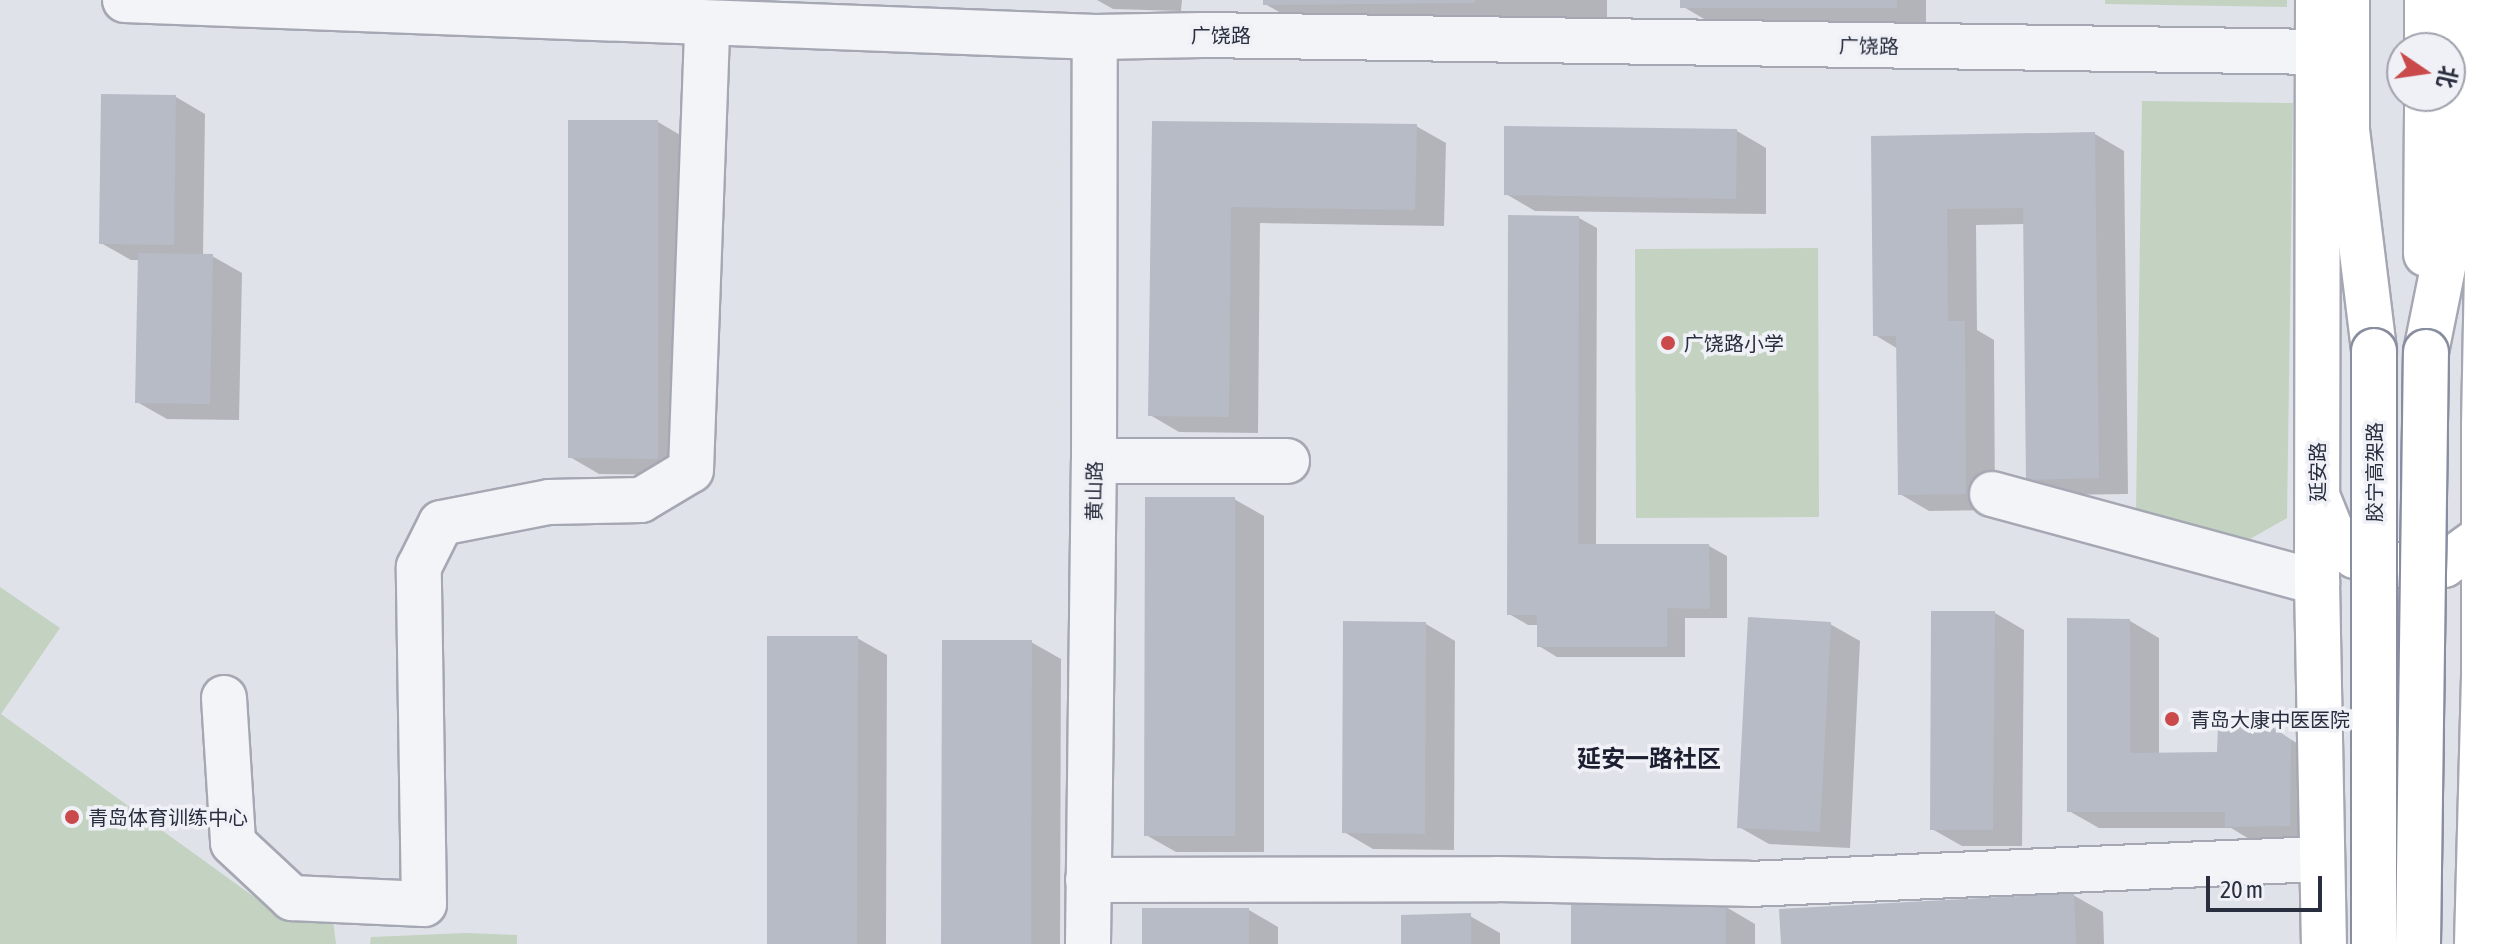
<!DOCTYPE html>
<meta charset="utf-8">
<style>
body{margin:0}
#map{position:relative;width:2498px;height:944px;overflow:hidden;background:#e0e2e9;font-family:"Asap Condensed","Noto Sans SC",sans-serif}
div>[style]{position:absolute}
.green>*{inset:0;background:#c3d2c1}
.shadow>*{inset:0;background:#0003}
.building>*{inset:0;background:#b7bbc5}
.roads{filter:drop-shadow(2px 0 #a5a8b3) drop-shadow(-2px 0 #a5a8b3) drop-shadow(0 2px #a5a8b3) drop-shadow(0 -2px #a5a8b3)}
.minor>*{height:44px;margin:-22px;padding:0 22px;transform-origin:22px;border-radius:22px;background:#f3f4f7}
.major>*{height:44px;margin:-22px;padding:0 22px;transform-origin:22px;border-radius:22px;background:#fff}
.highway>*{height:44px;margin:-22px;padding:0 22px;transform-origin:22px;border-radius:22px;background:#fff}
.bridges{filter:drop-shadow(2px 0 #888e9f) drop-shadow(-2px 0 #888e9f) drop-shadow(0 2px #888e9f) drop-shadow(0 -2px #888e9f)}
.highway-bridge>*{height:44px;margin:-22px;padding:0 22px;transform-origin:22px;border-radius:22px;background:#fff}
.dots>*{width:22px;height:22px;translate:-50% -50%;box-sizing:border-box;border:4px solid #eff1f6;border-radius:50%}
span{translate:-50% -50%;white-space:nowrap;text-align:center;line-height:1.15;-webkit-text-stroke:7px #eff1f6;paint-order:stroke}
.street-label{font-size:20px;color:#292e3f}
.poi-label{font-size:20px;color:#292e3f}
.left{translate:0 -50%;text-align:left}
.quarter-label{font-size:24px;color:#1b1f30;font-weight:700}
.north{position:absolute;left:2386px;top:32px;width:80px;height:80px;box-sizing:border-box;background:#eff1f6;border:2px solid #a0a3ad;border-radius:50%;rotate:103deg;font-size:22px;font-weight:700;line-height:32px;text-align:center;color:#292e3f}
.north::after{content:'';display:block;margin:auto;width:28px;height:36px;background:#ca494a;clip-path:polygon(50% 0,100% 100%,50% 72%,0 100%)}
.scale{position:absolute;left:2206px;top:876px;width:116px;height:36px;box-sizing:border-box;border:4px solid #292e3f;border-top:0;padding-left:10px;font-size:24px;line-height:28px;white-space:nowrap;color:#292e3f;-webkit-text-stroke:6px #eff1f6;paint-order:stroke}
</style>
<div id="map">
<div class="green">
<div style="clip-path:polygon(2105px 0,2287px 0,2287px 7px,2105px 4px)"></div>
<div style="clip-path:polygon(2142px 101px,2293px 103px,2287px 518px,2243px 543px,2136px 510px)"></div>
<div style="clip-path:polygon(1818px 248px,1819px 517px,1636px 518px,1635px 249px)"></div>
<div style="clip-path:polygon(0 587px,60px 628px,1px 714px,286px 920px,333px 919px,336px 944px,0 944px)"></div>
<div style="clip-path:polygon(466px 933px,517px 935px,517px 944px,370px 944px,371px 937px)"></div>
</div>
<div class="shadow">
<div style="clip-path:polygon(1097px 0,1182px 0,1181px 11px,1113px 9px)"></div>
<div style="clip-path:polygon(1265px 0,1607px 0,1607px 17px,1295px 21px,1265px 4px)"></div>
<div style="clip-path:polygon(1682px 0,1926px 0,1926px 24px,1711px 23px,1682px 6px)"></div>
<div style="clip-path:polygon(176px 97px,205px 114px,203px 256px,212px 256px,242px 273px,239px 420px,167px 419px,137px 402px,140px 260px,131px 260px,101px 243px)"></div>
<div style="clip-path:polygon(658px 122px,687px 139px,687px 475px,599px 474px,570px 457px)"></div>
<div style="clip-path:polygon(1154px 123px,1416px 126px,1446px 143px,1444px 226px,1260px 223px,1258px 433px,1179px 432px,1150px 415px)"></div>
<div style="clip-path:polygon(1737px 131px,1766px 148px,1766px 214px,1535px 211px,1506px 194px)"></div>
<div style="clip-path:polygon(2095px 134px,2124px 151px,2128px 494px,2057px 495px,2028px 478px,2025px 224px,1976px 225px,1977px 330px,1994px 340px,1995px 510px,1929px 511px,1900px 494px,1898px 349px,1875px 335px,1873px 137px)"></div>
<div style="clip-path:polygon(1579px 218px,1597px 228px,1596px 546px,1709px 546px,1727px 556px,1727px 618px,1685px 618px,1685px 657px,1557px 657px,1539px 646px,1539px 625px,1528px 625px,1509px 614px)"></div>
<div style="clip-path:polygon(1234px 499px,1264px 516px,1264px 852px,1176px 852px,1146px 835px)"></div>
<div style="clip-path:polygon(1995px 613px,2024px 630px,2022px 846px,1962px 846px,1932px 829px)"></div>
<div style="clip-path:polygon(2130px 621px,2159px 638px,2159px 755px,2219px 754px,2270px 727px,2300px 745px,2319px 842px,2256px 843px,2231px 828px,2099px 828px,2069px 811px)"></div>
<div style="clip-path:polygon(1426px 624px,1455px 641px,1454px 850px,1373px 849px,1344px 832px)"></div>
<div style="clip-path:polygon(1830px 624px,1860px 641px,1850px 848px,1769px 844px,1739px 827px)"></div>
<div style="clip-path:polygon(857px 638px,887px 655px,886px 944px,769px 944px)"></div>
<div style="clip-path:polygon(1031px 642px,1061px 659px,1060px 944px,943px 944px)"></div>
<div style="clip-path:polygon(2073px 895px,2103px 912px,2104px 944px,1783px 944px)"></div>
<div style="clip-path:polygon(1726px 907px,1755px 924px,1755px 944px,1573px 944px)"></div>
<div style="clip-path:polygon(1249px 910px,1278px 927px,1278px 944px,1144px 944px)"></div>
<div style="clip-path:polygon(1470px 916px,1500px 933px,1500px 944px,1403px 944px)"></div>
</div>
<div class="building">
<div style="clip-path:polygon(1263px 0,1475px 0,1475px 3px,1263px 5px)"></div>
<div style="clip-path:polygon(1680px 0,1897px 0,1897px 8px,1680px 8px)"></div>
<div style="clip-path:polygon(101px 94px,176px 95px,174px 245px,99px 244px)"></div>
<div style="clip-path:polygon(568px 120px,658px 120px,658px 459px,568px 458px)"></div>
<div style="clip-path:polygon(1152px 121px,1417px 124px,1415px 210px,1231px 207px,1229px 417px,1148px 416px)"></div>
<div style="clip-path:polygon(1504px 126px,1737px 129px,1736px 199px,1504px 195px)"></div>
<div style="clip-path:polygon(2095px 132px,2099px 478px,2026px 480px,2023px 208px,1947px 209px,1948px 321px,1965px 321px,1966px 494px,1898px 495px,1896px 336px,1873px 336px,1871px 136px)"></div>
<div style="clip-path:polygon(1508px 215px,1579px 216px,1578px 544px,1709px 544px,1710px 609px,1667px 608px,1667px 647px,1537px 647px,1537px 615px,1507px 615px)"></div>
<div style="clip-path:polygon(138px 253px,213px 254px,210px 404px,135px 403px)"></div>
<div style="clip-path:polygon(1145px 497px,1235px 497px,1235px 836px,1144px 836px)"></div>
<div style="clip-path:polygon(1931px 611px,1995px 611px,1993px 830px,1930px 830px)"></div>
<div style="clip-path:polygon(1748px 617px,1831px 622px,1820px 832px,1737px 828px)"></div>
<div style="clip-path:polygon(2067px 618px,2130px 619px,2130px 753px,2217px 752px,2218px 725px,2270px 725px,2291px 740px,2290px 826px,2225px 827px,2225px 812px,2067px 812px)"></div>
<div style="clip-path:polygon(1343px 621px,1426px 622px,1425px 834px,1342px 833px)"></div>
<div style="clip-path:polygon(767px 636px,858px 636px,857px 944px,767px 944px)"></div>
<div style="clip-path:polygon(942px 640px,1032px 640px,1031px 944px,941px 944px)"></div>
<div style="clip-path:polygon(2074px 893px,2076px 944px,1781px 944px,1779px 909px)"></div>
<div style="clip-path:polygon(1571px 905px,1726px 905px,1726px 944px,1571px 944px)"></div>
<div style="clip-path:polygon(1142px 908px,1249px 908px,1249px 944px,1142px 944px)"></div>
<div style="clip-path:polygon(1471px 913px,1471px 944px,1401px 944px,1401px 915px)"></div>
</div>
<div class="roads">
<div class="minor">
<div style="left:125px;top:0;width:971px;rotate:2.18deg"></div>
<div style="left:1095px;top:37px;width:107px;rotate:-1.1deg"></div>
<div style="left:1202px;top:35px;width:1116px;rotate:0.87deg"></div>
<div style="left:1094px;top:461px;width:193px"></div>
<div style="left:1992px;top:494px;width:337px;rotate:15.2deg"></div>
<div style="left:224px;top:698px;width:145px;rotate:86.4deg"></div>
<div style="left:233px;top:843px;width:81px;rotate:43deg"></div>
<div style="left:292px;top:898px;width:132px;rotate:2.6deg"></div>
<div style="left:424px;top:904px;width:337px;rotate:-90.9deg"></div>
<div style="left:419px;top:567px;width:49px;rotate:-63.4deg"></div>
<div style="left:441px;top:523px;width:110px;rotate:-11deg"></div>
<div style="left:549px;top:502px;width:92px;rotate:-1.2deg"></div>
<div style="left:641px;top:500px;width:58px;rotate:-31deg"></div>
<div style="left:691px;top:470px;width:446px;rotate:-87.9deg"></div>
<div style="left:1088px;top:880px;width:409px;rotate:-0.1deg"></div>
<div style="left:1497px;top:879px;width:252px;rotate:1.1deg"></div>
<div style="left:1749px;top:884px;width:572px;rotate:-2.51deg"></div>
<div style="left:1088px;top:944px;width:483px;rotate:-89.3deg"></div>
<div style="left:1094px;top:461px;width:424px;rotate:-89.9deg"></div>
</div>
<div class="major">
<div style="left:2318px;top:0;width:582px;rotate:90.1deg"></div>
<div style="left:2317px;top:582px;width:362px;rotate:88.9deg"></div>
<div style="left:2318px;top:498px;width:40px;rotate:68deg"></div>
<div style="left:2333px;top:535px;width:30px;rotate:44deg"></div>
<div style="left:2355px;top:556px;width:35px;rotate:15deg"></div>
<div style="left:2389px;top:565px;width:55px"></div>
<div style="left:2444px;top:565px;width:51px;rotate:-36.2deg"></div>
<div style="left:2477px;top:944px;width:274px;rotate:-88.5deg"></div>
<div style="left:2484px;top:670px;width:244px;rotate:-90deg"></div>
<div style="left:2484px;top:426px;width:426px;rotate:-88.9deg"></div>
</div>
<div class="highway">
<div style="left:2347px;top:0;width:130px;rotate:90deg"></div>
<div style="left:2347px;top:130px;width:223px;rotate:83deg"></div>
<div style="left:2427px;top:48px;width:48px;rotate:-90deg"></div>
<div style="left:2426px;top:254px;width:158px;rotate:-89.6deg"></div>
<div style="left:2426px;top:352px;width:208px;rotate:-78.6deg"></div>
<div style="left:2467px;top:148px;width:148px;rotate:-90.8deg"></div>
</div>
</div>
<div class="bridges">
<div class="highway-bridge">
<div style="left:2374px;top:944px;width:593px;rotate:-90deg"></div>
<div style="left:2418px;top:944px;width:592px;rotate:-89.23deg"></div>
</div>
</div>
<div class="dots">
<div style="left:1668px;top:343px;background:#ca494a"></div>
<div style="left:2172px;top:719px;background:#ca494a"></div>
<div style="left:72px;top:817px;background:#ca494a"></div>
</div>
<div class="street-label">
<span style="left:1221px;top:35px">广饶路</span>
<span style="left:1869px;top:46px;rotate:1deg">广饶路</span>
<span style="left:2317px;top:472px;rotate:-90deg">延安路</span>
<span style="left:2374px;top:472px;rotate:-90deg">胶宁高架路</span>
<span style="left:1094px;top:491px;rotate:-89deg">黄山路</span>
</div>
<div class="poi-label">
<span class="left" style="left:1684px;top:343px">广饶路小学</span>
<span class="left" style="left:2190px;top:719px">青岛大康中医医院</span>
<span class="left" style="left:88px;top:817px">青岛体育训练中心</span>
</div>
<div class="quarter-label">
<span style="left:1649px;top:759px">延安一路社区</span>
</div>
<div class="north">北</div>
<div class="scale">20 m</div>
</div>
